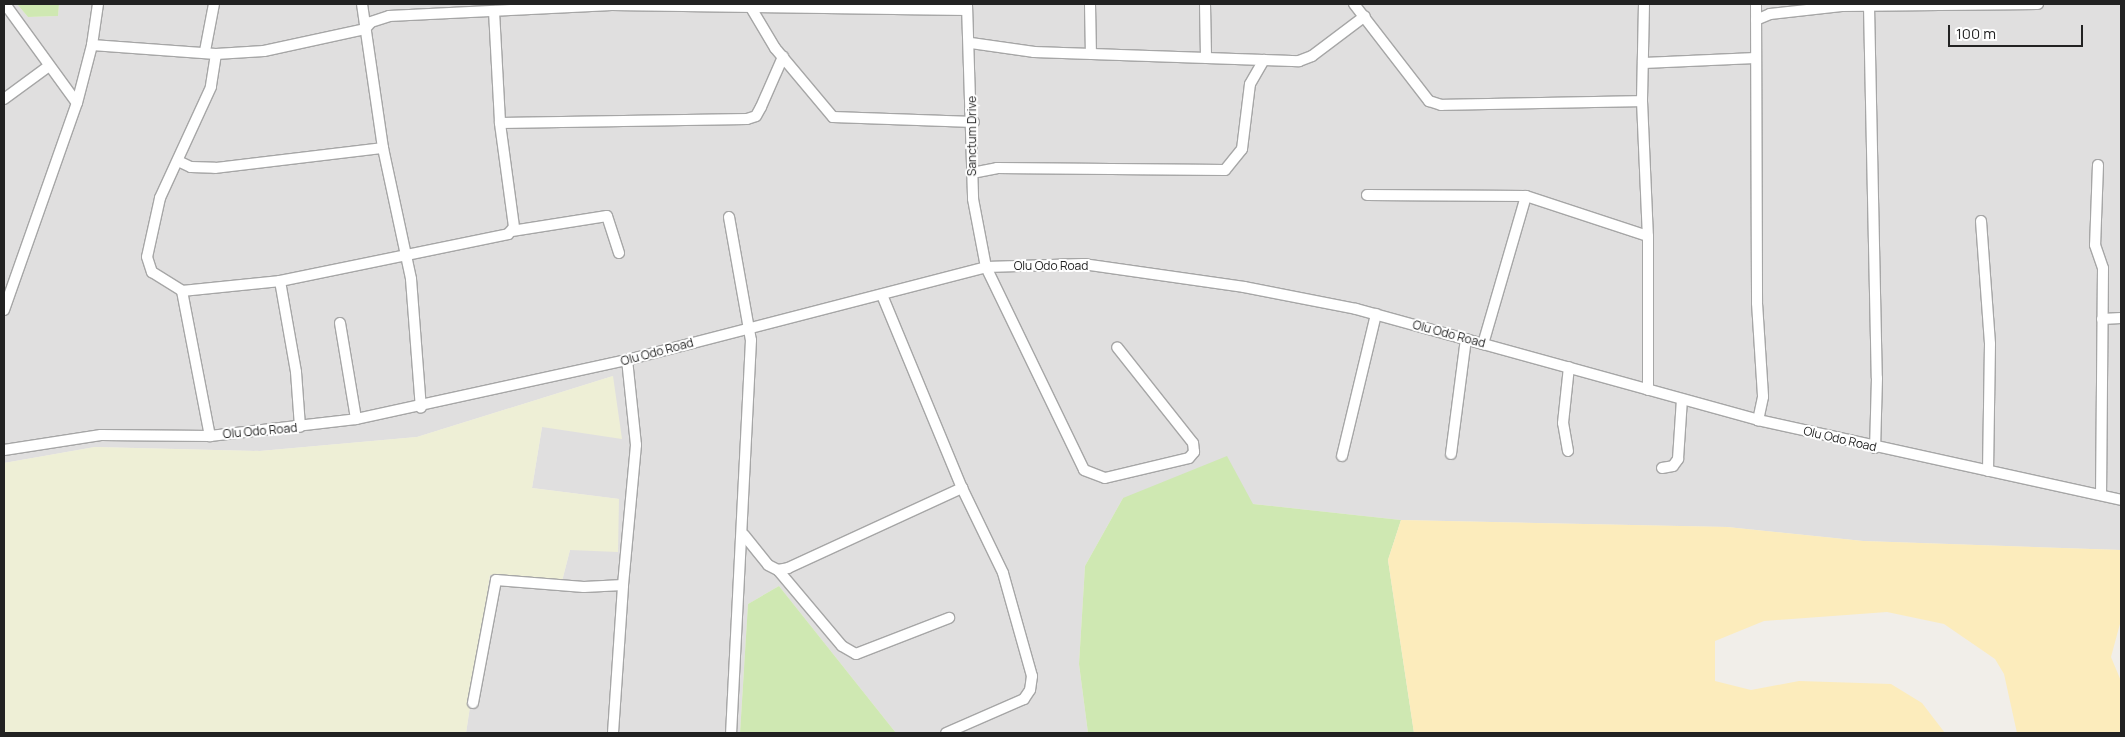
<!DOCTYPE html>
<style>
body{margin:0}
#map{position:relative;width:2125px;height:737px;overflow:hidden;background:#f1eee9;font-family:Manrope,sans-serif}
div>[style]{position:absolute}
.residential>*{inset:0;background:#e0dfdf}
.farmland>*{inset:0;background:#eeefd6}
.grass>*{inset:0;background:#cfe8b2}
.sand>*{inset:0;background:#fcecbc}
.roads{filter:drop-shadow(1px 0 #a6a6a6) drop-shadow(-1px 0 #a6a6a6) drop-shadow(0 1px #a6a6a6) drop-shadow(0 -1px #a6a6a6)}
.minor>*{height:10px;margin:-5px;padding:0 5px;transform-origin:5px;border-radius:5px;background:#fff}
span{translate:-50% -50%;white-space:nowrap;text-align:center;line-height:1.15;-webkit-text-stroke:4px #fff;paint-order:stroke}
.street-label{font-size:12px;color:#222}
.frame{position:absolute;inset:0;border:5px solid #222;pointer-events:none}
.scale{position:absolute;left:1948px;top:25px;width:135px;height:22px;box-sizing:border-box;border:2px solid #222;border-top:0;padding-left:6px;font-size:15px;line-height:18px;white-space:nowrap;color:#222;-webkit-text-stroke:4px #fff;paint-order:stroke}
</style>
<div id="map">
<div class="residential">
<div style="clip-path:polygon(4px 4px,17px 4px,28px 17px,58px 16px,59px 4px,2121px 4px,2121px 550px,1863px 541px,1727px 527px,1401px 520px,1253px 504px,1123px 498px,1085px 566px,1079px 664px,1088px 733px,896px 733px,779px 586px,748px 604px,740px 733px,466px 733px,490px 575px,562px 581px,570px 550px,619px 499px,532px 488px,542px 427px,613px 376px,417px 437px,260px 451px,95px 447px,4px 463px)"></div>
</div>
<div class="farmland">
<div style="clip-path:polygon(613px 376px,622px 439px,542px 427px,532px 488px,619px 499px,618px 552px,570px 550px,562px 581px,490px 575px,466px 733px,4px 733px,4px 463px,95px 447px,260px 451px,417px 437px)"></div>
</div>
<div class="grass">
<div style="clip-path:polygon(17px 4px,59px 4px,58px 16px,28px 17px)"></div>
<div style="clip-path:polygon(1227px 456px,1253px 504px,1401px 520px,1388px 560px,1414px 733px,1088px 733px,1079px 664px,1085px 566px,1123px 498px)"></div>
<div style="clip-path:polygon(779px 586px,896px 733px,740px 733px,748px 604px)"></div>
</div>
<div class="sand">
<div style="clip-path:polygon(1401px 520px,1727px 527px,1863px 541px,2121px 550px,2121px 620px,2111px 657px,2121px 681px,2121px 733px,2017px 733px,2004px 674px,1995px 659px,1944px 624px,1887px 612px,1764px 621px,1715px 641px,1715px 681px,1751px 690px,1799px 681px,1891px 684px,1922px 703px,1945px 733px,1414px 733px,1388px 560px)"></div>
</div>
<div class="roads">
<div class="minor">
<div style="left:5px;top:4px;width:122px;rotate:54deg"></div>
<div style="left:362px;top:4px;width:146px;rotate:81.7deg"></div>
<div style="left:1090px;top:4px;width:50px;rotate:88.9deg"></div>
<div style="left:1205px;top:4px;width:54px;rotate:88.9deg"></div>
<div style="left:1354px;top:4px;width:123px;rotate:52.3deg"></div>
<div style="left:1429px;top:101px;width:13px;rotate:18deg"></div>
<div style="left:1441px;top:105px;width:201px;rotate:-1.1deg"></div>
<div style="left:1644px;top:4px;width:97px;rotate:91.2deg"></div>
<div style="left:1642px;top:101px;width:135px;rotate:87.5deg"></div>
<div style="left:1648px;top:236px;width:154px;rotate:90deg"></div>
<div style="left:1756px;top:4px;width:299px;rotate:89.8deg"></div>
<div style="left:1757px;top:303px;width:94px;rotate:86.3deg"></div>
<div style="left:1763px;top:397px;width:24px;rotate:102deg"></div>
<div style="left:967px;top:5px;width:194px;rotate:88.2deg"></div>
<div style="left:973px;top:199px;width:69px;rotate:79.2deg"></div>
<div style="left:986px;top:267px;width:225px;rotate:64.2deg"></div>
<div style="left:1084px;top:470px;width:22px;rotate:21deg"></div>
<div style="left:1105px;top:478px;width:86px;rotate:-13.4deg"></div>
<div style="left:1189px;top:458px;width:8px;rotate:-50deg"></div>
<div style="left:1194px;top:452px;width:9px;rotate:-96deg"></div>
<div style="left:1193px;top:443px;width:122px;rotate:-128.4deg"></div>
<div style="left:750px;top:6px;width:49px;rotate:59.2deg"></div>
<div style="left:775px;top:48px;width:90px;rotate:50deg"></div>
<div style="left:833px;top:117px;width:141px;rotate:2deg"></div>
<div style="left:1869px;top:6px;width:372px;rotate:88.8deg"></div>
<div style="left:1877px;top:378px;width:70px;rotate:91.6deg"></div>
<div style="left:494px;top:11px;width:112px;rotate:86.9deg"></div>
<div style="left:500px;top:123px;width:247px;rotate:-0.9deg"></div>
<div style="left:747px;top:119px;width:9px;rotate:-18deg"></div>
<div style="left:756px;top:116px;width:10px;rotate:-61deg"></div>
<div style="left:761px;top:107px;width:55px;rotate:-66.3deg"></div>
<div style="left:1756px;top:20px;width:15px;rotate:-23deg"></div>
<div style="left:1770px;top:14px;width:72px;rotate:-6.3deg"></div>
<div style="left:1842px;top:6px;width:196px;rotate:-0.6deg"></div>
<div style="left:971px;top:43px;width:64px;rotate:8.1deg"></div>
<div style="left:1034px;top:52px;width:230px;rotate:2deg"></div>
<div style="left:92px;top:45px;width:124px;rotate:4.2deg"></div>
<div style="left:216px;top:54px;width:33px;rotate:99deg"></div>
<div style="left:211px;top:87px;width:122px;rotate:114.7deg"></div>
<div style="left:160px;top:198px;width:60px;rotate:102.4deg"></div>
<div style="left:147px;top:257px;width:16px;rotate:72deg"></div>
<div style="left:152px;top:272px;width:36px;rotate:32deg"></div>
<div style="left:182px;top:291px;width:148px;rotate:79.1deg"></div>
<div style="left:205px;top:51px;width:48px;rotate:-79.2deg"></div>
<div style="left:216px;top:54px;width:48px;rotate:-3.6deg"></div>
<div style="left:264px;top:51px;width:103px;rotate:-12.3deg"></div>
<div style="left:365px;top:29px;width:9px;rotate:-49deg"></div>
<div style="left:371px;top:22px;width:19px;rotate:-18deg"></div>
<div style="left:389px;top:16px;width:223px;rotate:-2.8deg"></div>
<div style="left:612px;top:5px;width:355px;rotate:0.8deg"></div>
<div style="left:1643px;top:63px;width:113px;rotate:-2.5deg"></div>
<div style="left:4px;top:99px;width:56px;rotate:-36.3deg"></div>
<div style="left:178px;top:161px;width:14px;rotate:25deg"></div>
<div style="left:191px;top:167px;width:24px;rotate:2deg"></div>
<div style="left:215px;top:168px;width:169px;rotate:-6.8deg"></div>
<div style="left:383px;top:148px;width:134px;rotate:77.9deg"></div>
<div style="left:411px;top:279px;width:129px;rotate:85.6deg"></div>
<div style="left:2098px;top:165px;width:80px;rotate:92.1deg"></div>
<div style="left:2095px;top:245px;width:24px;rotate:71deg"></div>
<div style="left:2103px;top:268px;width:227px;rotate:90.5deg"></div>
<div style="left:972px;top:173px;width:25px;rotate:-11deg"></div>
<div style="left:997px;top:168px;width:228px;rotate:0.5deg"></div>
<div style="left:1225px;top:170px;width:27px;rotate:-51deg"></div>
<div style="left:1242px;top:149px;width:65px;rotate:-83deg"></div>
<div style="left:1250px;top:84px;width:28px;rotate:-60deg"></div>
<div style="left:1264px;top:60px;width:35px;rotate:2deg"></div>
<div style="left:1299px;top:61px;width:14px;rotate:-21deg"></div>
<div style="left:1312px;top:56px;width:66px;rotate:-37deg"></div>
<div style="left:1367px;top:195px;width:159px;rotate:0.4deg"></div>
<div style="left:1526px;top:196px;width:128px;rotate:18.2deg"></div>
<div style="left:729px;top:217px;width:125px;rotate:79.9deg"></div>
<div style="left:751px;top:340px;width:394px;rotate:92.9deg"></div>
<div style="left:1981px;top:221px;width:123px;rotate:85.8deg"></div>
<div style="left:1990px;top:344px;width:127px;rotate:90.9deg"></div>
<div style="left:512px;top:231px;width:96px;rotate:-9deg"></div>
<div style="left:607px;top:216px;width:39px;rotate:72deg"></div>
<div style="left:280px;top:281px;width:92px;rotate:80deg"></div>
<div style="left:296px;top:372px;width:55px;rotate:85.8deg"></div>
<div style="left:182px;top:291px;width:99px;rotate:-5.8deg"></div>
<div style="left:280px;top:281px;width:233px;rotate:-11.6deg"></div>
<div style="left:508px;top:234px;width:9px;rotate:-49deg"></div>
<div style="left:514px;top:227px;width:105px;rotate:-97.7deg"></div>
<div style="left:882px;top:295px;width:209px;rotate:67.5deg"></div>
<div style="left:962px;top:488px;width:94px;rotate:64.2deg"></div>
<div style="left:1003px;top:573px;width:107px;rotate:74.3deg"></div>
<div style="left:1032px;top:676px;width:14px;rotate:98deg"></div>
<div style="left:1030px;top:690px;width:11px;rotate:124deg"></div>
<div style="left:1024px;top:699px;width:85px;rotate:156.4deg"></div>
<div style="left:4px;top:310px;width:219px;rotate:-70.6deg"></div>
<div style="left:77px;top:103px;width:60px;rotate:-75.5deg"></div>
<div style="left:92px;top:45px;width:41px;rotate:-81.7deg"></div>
<div style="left:2102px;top:319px;width:19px;rotate:-3deg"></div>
<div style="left:340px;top:323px;width:97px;rotate:80.5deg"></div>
<div style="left:1483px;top:344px;width:154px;rotate:-73.8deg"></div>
<div style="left:4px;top:450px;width:98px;rotate:-8.8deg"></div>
<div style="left:101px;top:435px;width:109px;rotate:0.5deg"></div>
<div style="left:210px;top:436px;width:147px;rotate:-6.6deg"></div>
<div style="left:356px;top:419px;width:277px;rotate:-12.3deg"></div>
<div style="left:627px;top:360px;width:371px;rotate:-14.5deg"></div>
<div style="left:986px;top:267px;width:97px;rotate:-1.8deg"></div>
<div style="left:1083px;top:264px;width:163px;rotate:8.1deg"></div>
<div style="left:1244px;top:287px;width:114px;rotate:11.1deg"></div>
<div style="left:1356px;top:309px;width:417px;rotate:15.4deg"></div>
<div style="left:1758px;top:420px;width:372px;rotate:12.4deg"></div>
<div style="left:1568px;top:451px;width:28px;rotate:-100deg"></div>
<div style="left:1563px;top:423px;width:56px;rotate:-83.9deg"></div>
<div style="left:1451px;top:454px;width:116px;rotate:-82.6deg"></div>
<div style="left:1342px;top:456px;width:146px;rotate:-76.5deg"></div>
<div style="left:1662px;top:468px;width:11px;rotate:-10deg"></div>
<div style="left:1673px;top:466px;width:9px;rotate:-54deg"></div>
<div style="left:1678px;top:459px;width:60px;rotate:-86.2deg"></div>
<div style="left:744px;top:535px;width:38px;rotate:51deg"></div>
<div style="left:768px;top:565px;width:11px;rotate:27deg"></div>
<div style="left:778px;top:570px;width:10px;rotate:-11deg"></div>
<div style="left:788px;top:568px;width:192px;rotate:-24.7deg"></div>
<div style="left:778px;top:570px;width:99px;rotate:49.9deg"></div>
<div style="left:842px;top:646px;width:16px;rotate:30deg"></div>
<div style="left:856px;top:654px;width:100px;rotate:-21.2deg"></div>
<div style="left:473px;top:703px;width:125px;rotate:-79.4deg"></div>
<div style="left:496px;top:580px;width:88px;rotate:4.5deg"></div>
<div style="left:584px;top:587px;width:39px;rotate:-3deg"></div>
<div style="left:623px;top:585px;width:141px;rotate:-84.7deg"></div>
<div style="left:636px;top:445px;width:85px;rotate:-96deg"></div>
<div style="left:613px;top:733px;width:148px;rotate:-86.1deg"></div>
</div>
</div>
<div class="street-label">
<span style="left:972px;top:136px;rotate:-90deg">Sanctum Drive</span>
<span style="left:1051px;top:266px">Olu Odo Road</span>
<span style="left:1449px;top:334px;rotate:15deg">Olu Odo Road</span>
<span style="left:657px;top:352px;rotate:-15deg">Olu Odo Road</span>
<span style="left:260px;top:431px;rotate:-5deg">Olu Odo Road</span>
<span style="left:1840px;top:439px;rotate:13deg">Olu Odo Road</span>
</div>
<div class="frame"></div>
<div class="scale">100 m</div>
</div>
